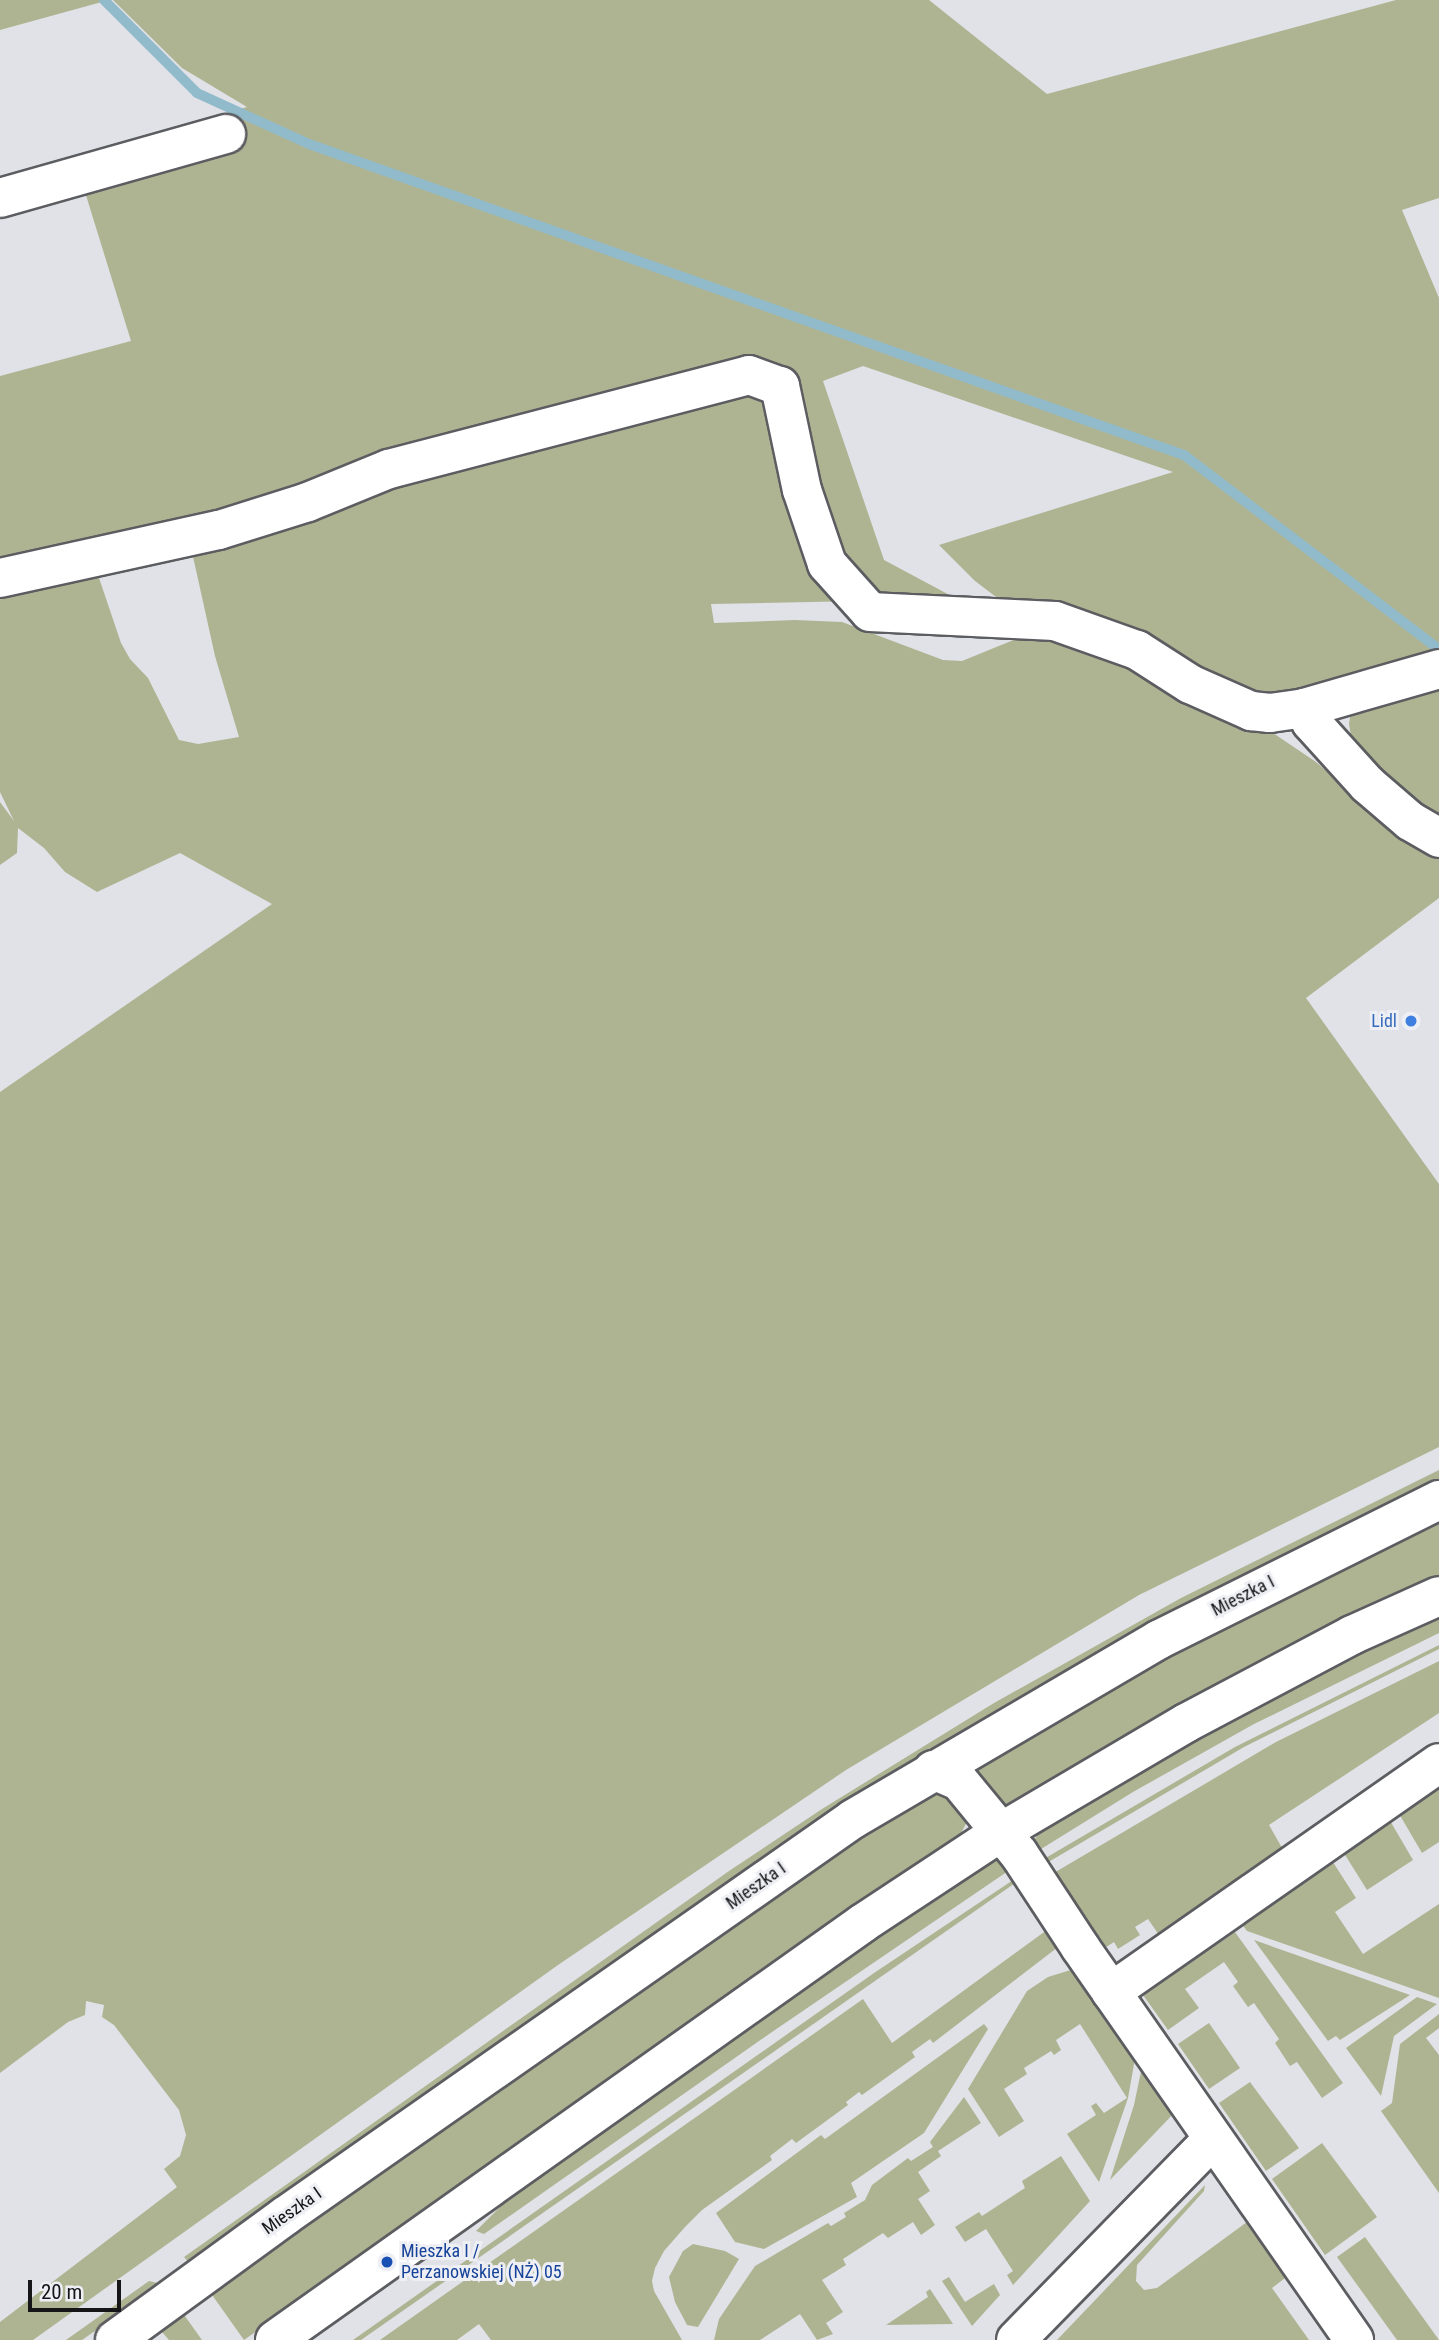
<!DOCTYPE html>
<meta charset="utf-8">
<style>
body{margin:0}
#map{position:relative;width:1439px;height:2340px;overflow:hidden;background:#e0e2e7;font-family:"Roboto Condensed",sans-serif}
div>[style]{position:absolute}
.green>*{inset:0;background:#aeb492}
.stream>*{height:10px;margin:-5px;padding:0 5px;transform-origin:5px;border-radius:5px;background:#91bbcb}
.roads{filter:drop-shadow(2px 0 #5c5d61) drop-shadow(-2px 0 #5c5d61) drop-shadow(0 2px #5c5d61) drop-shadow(0 -2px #5c5d61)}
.minor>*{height:38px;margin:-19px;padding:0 19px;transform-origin:19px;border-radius:19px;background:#fff}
.dots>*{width:19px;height:19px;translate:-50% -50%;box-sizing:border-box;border:4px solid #eeeff4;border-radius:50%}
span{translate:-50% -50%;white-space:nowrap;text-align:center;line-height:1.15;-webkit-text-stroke:6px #eeeff4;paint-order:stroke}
.shop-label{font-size:18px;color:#366cbe}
.right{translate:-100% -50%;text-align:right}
.street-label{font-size:18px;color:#161618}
.transit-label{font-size:18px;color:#164399}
.left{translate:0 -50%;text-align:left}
.scale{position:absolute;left:28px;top:2280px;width:93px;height:32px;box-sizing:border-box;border:4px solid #161618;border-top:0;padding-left:9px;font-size:21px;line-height:24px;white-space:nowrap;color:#161618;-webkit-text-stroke:5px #eeeff4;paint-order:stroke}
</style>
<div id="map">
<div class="green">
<div style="clip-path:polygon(0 0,109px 0,0 30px)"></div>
<div style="clip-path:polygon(113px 0,929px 0,1047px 94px,1396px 0,1439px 0,1439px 198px,1402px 210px,1439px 298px,1439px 654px,1286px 698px,1258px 698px,1004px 603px,975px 581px,939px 545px,1173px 472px,863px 366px,823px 381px,884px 560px,957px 599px,711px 604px,714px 623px,795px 620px,842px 622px,943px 660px,962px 661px,1016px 639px,1059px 631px,1276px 735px,1316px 762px,1357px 798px,1439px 853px,1439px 898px,1306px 998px,1439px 1184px,1439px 1447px,1139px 1595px,846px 1770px,558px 1965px,33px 2340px,0 2340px,0 2322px,177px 2187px,164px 2169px,180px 2156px,186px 2135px,179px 2110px,114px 2025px,102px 2017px,104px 2005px,86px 2001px,85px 2015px,68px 2022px,0 2073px,0 1092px,272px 904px,180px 853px,97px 892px,65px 872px,44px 848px,18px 828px,17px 853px,0 865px,0 802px,14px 821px,0 792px,0 596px,96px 569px,121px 643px,130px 659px,148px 678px,179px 740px,198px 744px,239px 737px,215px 656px,190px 543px,0 564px,0 376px,131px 341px,85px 192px,228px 150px,217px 116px,247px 107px,182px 68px)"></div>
<div style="clip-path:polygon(1439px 680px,1439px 825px,1406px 799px,1352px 742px,1349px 724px,1351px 711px)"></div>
<div style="clip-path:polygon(1439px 1470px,1439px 1481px,1181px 1607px,962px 1731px,840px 1809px,669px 1924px,190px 2264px,184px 2257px,729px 1871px,822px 1809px,994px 1703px,1181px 1598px)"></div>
<div style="clip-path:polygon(1439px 1519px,1439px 1576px,1378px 1604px,1008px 1808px,1000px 1807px,972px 1767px,1188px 1643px)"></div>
<div style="clip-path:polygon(1439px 1614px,1439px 1633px,1254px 1724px,1133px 1792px,1033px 1854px,1031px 1847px,1038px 1833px,1125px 1779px,1250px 1709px)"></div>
<div style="clip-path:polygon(1439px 1645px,1439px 1649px,1244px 1747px,1040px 1867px,1037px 1863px,1235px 1747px)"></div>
<div style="clip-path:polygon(1439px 1661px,1439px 1713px,1269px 1825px,1285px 1853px,1163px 1941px,1148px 1919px,1135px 1927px,1140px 1935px,1118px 1949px,1114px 1942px,1097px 1953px,1047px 1877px,1276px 1742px)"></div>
<div style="clip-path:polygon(1439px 1785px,1439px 1842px,1422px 1853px,1398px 1812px)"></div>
<div style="clip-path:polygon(932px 1792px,944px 1792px,968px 1820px,960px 1835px,244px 2340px,210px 2292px,831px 1855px)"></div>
<div style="clip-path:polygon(1389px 1819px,1413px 1860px,1367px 1890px,1342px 1850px)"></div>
<div style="clip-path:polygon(996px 1859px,1014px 1867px,772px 2032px,484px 2234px,476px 2231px,505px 2202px,631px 2111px,937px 1897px)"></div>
<div style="clip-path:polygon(1331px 1859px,1356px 1898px,1335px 1912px,1363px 1954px,1439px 1904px,1439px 1998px,1247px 1931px,1241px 1923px)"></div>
<div style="clip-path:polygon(1019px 1876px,1021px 1879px,361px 2340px,353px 2340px,874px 1973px)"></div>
<div style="clip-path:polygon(1051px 1927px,1062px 1944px,933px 2043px,930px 2039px,912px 2052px,915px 2057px,862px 2095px,859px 2092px,846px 2102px,848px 2105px,796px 2143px,792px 2139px,770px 2156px,772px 2160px,702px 2210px,685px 2227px,664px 2251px,655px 2268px,652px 2281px,654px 2291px,682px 2340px,491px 2340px,479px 2324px,457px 2340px,380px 2340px,863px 1999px,892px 2043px)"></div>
<div style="clip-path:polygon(1235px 1932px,1343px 2083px,1322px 2098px,1297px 2062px,1290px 2066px,1275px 2043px,1279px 2039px,1254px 2003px,1248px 2007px,1233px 1986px,1238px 1982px,1224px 1962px,1185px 1989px,1199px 2008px,1168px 2030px,1143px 1995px)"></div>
<div style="clip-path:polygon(1254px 1940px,1410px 1995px,1340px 2040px,1336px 2036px,1328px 2041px)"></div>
<div style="clip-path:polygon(1077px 1968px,1136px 2053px,1128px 2098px,1099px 2182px,1067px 2134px,1096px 2115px,1091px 2106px,1096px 2103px,1104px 2113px,1127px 2098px,1080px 2024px,1056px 2040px,1061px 2050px,1054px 2055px,1051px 2051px,1024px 2068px,1027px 2074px,1004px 2089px,1024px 2121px,999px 2137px,968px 2089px,1027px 1991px,1048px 1977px)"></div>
<div style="clip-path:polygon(1417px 1997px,1437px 2004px,1394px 2036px,1381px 2096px,1346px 2048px)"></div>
<div style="clip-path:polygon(1439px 2014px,1439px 2028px,1426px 2038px,1439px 2055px,1439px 2193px,1381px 2111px,1392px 2103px,1400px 2044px)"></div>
<div style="clip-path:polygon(1209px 2023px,1240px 2068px,1209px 2089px,1178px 2044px)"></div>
<div style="clip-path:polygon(984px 2024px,988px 2029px,924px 2133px,851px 2183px,857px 2197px,764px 2249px,735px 2242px,716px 2213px,821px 2135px,825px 2139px)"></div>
<div style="clip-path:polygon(1143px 2062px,1176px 2111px,1110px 2180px,1134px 2105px)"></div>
<div style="clip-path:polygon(1250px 2082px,1299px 2148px,1266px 2171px,1219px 2103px)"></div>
<div style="clip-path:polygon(964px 2097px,981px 2123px,938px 2151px,941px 2156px,918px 2172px,930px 2191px,918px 2199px,935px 2225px,921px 2235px,913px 2222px,888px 2238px,883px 2233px,843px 2259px,846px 2265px,822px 2280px,843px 2312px,826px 2323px,833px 2334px,817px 2340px,800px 2314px,760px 2340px,714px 2340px,719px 2319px,755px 2266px,828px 2223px,831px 2226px,846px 2217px,844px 2213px,865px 2200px,872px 2185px,908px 2158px,911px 2161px,933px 2147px,930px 2142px)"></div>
<div style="clip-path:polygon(1322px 2143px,1377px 2217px,1325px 2255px,1272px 2179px)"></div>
<div style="clip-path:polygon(1061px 2156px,1090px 2201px,1013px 2285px,1007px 2275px,1013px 2271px,986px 2229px,965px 2242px,955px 2227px,979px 2212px,982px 2216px,1025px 2188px,1022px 2181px)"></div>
<div style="clip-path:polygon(1205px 2185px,1204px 2191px,1137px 2265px,1136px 2281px,1144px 2290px,1157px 2288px,1251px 2219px,1289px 2275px,1272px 2288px,1309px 2340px,1057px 2340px)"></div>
<div style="clip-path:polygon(1365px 2237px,1439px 2340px,1397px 2340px,1337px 2257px)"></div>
<div style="clip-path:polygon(693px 2244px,725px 2251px,739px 2259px,698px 2327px,687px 2325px,675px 2302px,669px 2277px,683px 2251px)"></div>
<div style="clip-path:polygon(949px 2277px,965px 2302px,994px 2284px,1000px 2295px,972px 2326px,942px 2281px)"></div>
<div style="clip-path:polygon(149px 2281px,162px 2284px,82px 2340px,66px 2340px)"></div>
<div style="clip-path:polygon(930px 2289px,953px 2324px,886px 2325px,928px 2297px,926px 2292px)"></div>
<div style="clip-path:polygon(182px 2312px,202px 2340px,169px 2340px,162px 2332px,162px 2327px)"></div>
</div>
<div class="stream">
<div style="left:104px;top:0;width:132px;rotate:45deg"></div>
<div style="left:197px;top:93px;width:123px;rotate:24.5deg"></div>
<div style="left:309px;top:144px;width:929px;rotate:19.57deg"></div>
<div style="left:1184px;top:455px;width:320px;rotate:37.3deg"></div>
</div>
<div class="roads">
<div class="minor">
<div style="left:0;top:198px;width:235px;rotate:-15.8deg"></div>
<div style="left:0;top:578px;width:224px;rotate:-12.4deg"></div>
<div style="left:219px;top:530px;width:93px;rotate:-17.5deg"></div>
<div style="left:308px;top:502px;width:87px;rotate:-22.2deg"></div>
<div style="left:389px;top:469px;width:372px;rotate:-14.6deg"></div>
<div style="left:749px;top:375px;width:33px;rotate:20deg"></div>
<div style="left:780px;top:386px;width:106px;rotate:78.1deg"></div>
<div style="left:802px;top:490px;width:78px;rotate:71.3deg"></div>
<div style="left:827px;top:564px;width:64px;rotate:48.1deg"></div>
<div style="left:870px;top:612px;width:185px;rotate:2.8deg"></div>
<div style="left:1055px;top:621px;width:87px;rotate:19.5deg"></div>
<div style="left:1137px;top:650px;width:63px;rotate:32.7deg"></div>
<div style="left:1190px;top:684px;width:67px;rotate:23.9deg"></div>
<div style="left:1251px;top:711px;width:19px;rotate:6deg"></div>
<div style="left:1270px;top:713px;width:34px;rotate:-8deg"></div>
<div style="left:1304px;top:708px;width:141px;rotate:-16.1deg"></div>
<div style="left:1304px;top:708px;width:16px;rotate:63deg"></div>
<div style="left:1311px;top:722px;width:84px;rotate:47.9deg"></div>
<div style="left:1367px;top:784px;width:57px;rotate:40.7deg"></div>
<div style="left:1410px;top:821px;width:34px;rotate:30deg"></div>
<div style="left:933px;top:1770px;width:28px;rotate:23deg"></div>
<div style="left:959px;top:1781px;width:94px;rotate:50.6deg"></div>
<div style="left:1019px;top:1854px;width:111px;rotate:56.7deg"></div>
<div style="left:1080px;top:1947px;width:479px;rotate:55.1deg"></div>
<div style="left:1111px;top:1992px;width:400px;rotate:-34.9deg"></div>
<div style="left:115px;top:2340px;width:210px;rotate:-36.1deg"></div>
<div style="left:285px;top:2216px;width:693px;rotate:-34.95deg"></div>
<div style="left:853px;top:1819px;width:354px;rotate:-30.4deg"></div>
<div style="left:1158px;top:1640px;width:314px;rotate:-26.5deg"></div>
<div style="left:275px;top:2340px;width:721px;rotate:-35.34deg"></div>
<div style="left:863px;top:1923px;width:165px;rotate:-33.4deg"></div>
<div style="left:1001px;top:1832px;width:215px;rotate:-30.5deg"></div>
<div style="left:1186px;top:1723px;width:188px;rotate:-27.9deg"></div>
<div style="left:1352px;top:1635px;width:95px;rotate:-24.1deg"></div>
<div style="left:1016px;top:2340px;width:281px;rotate:-45.6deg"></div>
</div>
</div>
<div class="dots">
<div style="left:1411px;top:1021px;background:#3f7fe0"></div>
<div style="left:387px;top:2262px;background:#1a4fb4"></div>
</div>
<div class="shop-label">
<span class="right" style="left:1397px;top:1021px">Lidl</span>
</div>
<div class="street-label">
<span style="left:1243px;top:1596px;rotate:-27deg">Mieszka I</span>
<span style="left:756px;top:1886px;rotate:-35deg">Mieszka I</span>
<span style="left:292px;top:2211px;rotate:-35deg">Mieszka I</span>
</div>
<div class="transit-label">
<span class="left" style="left:401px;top:2262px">Mieszka I /<br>Perzanowskiej (NŻ) 05</span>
</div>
<div class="scale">20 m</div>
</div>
